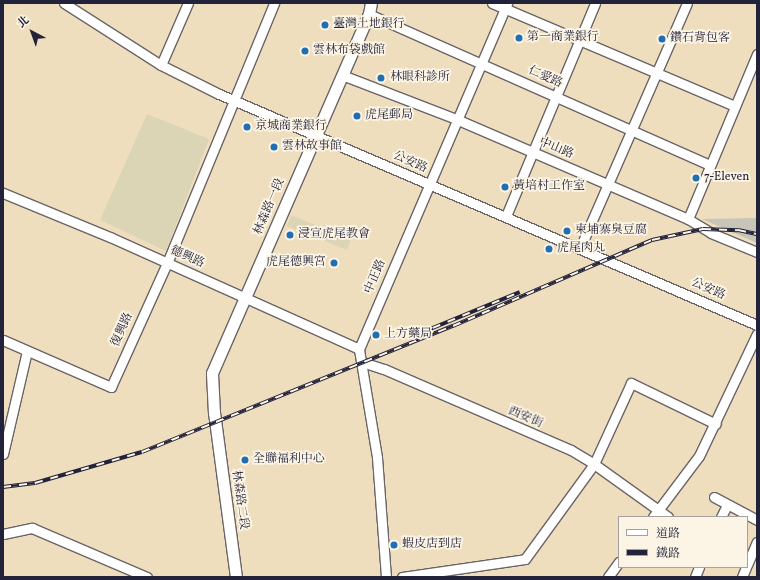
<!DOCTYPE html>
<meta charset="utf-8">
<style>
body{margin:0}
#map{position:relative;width:760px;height:580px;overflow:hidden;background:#efdebd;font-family:Vollkorn,"Noto Serif TC",serif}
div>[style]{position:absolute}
.built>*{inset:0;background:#dbd5b5}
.industrial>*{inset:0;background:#c6c5b8}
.roads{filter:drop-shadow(1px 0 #6a6468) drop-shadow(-1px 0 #6a6468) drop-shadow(0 1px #6a6468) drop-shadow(0 -1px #6a6468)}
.minor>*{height:9px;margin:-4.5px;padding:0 4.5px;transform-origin:4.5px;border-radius:4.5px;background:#fff}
.major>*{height:11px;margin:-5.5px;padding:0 5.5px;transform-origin:5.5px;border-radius:5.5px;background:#fff}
.rail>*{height:4px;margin-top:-2px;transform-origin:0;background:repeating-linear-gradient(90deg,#fcf5e5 0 8px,#22223b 0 16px);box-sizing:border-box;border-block:1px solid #22223b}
.dots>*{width:11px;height:11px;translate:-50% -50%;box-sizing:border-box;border:2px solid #fcf5e5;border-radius:50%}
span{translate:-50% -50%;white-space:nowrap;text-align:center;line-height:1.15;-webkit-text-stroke:3.5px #fcf5e5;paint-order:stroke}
.poi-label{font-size:12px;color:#22223b}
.left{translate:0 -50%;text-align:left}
.right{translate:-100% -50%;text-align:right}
.street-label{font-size:12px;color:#22223b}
.frame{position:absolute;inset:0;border:4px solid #22223b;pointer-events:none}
.legend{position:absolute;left:618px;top:516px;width:130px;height:52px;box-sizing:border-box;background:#fcf5e5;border:1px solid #a5a1a1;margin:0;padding:5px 7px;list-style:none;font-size:12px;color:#22223b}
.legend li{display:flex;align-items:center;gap:8px;height:20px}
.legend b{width:20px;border:1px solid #a5a1a1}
.north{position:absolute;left:12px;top:12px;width:40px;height:40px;-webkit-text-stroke:3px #fcf5e5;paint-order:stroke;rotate:319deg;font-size:11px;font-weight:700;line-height:16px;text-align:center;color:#22223b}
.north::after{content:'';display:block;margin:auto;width:14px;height:18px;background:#22223b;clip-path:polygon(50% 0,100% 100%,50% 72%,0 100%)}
</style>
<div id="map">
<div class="built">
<div style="clip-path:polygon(147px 114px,209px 139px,166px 251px,100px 220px)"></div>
<div style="clip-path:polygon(291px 215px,351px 239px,347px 250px,287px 226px)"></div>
</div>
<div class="industrial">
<div style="clip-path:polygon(757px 218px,757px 243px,702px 219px)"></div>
</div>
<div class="roads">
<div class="minor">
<div style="left:64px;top:3px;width:115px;rotate:32.6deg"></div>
<div style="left:161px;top:65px;width:65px;rotate:26.6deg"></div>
<div style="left:219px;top:94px;width:585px;rotate:23.24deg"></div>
<div style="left:492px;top:3px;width:264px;rotate:23deg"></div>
<div style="left:369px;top:14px;width:373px;rotate:23.9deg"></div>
<div style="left:161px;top:65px;width:68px;rotate:-66.5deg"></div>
<div style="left:342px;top:75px;width:122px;rotate:21.1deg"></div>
<div style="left:456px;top:119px;width:253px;rotate:23.3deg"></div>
<div style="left:688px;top:219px;width:27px;rotate:31deg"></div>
<div style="left:711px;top:233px;width:50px;rotate:22.4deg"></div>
<div style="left:3px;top:193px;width:116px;rotate:22.4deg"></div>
<div style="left:110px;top:237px;width:273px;rotate:24.2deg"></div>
<div style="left:506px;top:216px;width:231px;rotate:-67.3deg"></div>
<div style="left:688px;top:219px;width:179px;rotate:-67.3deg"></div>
<div style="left:580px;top:248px;width:267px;rotate:-66.4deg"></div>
<div style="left:3px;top:340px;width:118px;rotate:23.5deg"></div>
<div style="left:111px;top:387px;width:136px;rotate:-65.7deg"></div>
<div style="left:167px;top:263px;width:281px;rotate:-67.6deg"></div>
<div style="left:362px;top:362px;width:23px;rotate:18deg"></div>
<div style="left:384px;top:369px;width:204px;rotate:23.4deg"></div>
<div style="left:571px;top:450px;width:27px;rotate:31deg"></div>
<div style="left:594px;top:464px;width:91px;rotate:35.6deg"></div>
<div style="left:3px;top:454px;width:106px;rotate:-76.9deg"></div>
<div style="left:714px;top:497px;width:49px;rotate:28.1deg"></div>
<div style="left:653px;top:517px;width:76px;rotate:-53deg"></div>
<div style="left:699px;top:456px;width:135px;rotate:-64.6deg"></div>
<div style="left:721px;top:517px;width:13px;rotate:-63deg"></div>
<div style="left:3px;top:534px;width:30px;rotate:-12deg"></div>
<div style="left:32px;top:528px;width:125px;rotate:23.1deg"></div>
<div style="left:747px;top:565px;width:25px;rotate:-67deg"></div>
<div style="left:386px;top:577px;width:120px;rotate:-94.3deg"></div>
<div style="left:377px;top:457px;width:109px;rotate:-99.5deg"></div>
<div style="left:359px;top:349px;width:376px;rotate:-66.8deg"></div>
<div style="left:402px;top:577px;width:124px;rotate:-8.3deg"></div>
<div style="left:525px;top:559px;width:117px;rotate:-54deg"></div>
<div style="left:594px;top:464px;width:89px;rotate:-65.4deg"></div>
<div style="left:631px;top:383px;width:94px;rotate:25.8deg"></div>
<div style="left:608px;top:577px;width:19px;rotate:-54deg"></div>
<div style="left:695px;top:577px;width:11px;rotate:-68deg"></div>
<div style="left:742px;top:577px;width:11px;rotate:-68deg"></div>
</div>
<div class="major">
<div style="left:236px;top:577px;width:165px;rotate:-97.6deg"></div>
<div style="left:214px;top:413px;width:40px;rotate:-92.9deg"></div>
<div style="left:212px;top:373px;width:392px;rotate:-66.4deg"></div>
<div style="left:369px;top:14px;width:11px;rotate:-80deg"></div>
</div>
</div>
<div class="rail">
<div style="left:418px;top:334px;width:110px;rotate:-22.4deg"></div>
<div style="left:3px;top:487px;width:32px;rotate:-7deg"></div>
<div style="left:35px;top:483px;width:111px;rotate:-16.2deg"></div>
<div style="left:142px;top:452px;width:336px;rotate:-22.1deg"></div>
<div style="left:453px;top:326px;width:217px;rotate:-23.4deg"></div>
<div style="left:652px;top:240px;width:52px;rotate:-12.2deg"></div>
<div style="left:703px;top:229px;width:35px;rotate:2deg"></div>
<div style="left:738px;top:230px;width:19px;rotate:12deg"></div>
</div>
<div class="dots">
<div style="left:325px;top:25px;background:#1f6fb2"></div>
<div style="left:519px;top:38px;background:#1f6fb2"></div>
<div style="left:662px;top:39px;background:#1f6fb2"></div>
<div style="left:305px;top:51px;background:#1f6fb2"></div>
<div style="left:381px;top:78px;background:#1f6fb2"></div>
<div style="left:357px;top:116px;background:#1f6fb2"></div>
<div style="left:247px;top:127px;background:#1f6fb2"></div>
<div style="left:274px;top:147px;background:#1f6fb2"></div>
<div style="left:696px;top:178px;background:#1f6fb2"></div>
<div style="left:505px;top:187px;background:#1f6fb2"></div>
<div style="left:567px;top:231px;background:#1f6fb2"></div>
<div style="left:290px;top:235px;background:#1f6fb2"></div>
<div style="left:549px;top:249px;background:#1f6fb2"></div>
<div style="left:334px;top:263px;background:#1f6fb2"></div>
<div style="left:376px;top:335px;background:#1f6fb2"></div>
<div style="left:245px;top:460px;background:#1f6fb2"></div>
<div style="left:394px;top:545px;background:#1f6fb2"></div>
</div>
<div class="poi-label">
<span class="left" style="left:333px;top:25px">臺灣土地銀行</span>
<span class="left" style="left:527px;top:38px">第一商業銀行</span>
<span class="left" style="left:670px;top:39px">鑽石背包客</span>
<span class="left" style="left:313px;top:51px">雲林布袋戲館</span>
<span class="left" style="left:390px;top:78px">林眼科診所</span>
<span class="left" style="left:365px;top:116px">虎尾郵局</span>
<span class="left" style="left:255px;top:127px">京城商業銀行</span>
<span class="left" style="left:282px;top:147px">雲林故事館</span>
<span class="left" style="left:704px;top:178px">7-Eleven</span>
<span class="left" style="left:513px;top:187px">黃培村工作室</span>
<span class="left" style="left:575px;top:231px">柬埔寨臭豆腐</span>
<span class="left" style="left:298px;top:235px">浸宣虎尾教會</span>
<span class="left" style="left:557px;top:249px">虎尾肉丸</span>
<span class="right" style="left:326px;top:263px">虎尾德興宮</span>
<span class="left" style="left:384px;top:335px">上方藥局</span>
<span class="left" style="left:253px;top:460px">全聯福利中心</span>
<span class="left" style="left:402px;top:545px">蝦皮店到店</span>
</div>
<div class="street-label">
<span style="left:545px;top:78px;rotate:24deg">仁愛路</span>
<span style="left:556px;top:149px;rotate:23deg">中山路</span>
<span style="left:410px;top:163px;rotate:24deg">公安路</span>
<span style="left:270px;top:207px;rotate:-67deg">林森路一段</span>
<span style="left:187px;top:258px;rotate:24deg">德興路</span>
<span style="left:376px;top:277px;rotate:-67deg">中正路</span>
<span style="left:708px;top:290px;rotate:24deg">公安路</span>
<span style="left:123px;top:330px;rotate:-66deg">復興路</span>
<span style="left:525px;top:418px;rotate:23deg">西安街</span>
<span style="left:239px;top:500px;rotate:82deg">林森路二段</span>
</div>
<div class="frame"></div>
<ul class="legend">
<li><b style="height:5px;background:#fff"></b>道路</li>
<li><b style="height:5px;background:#22223b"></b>鐵路</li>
</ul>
<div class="north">北</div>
</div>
